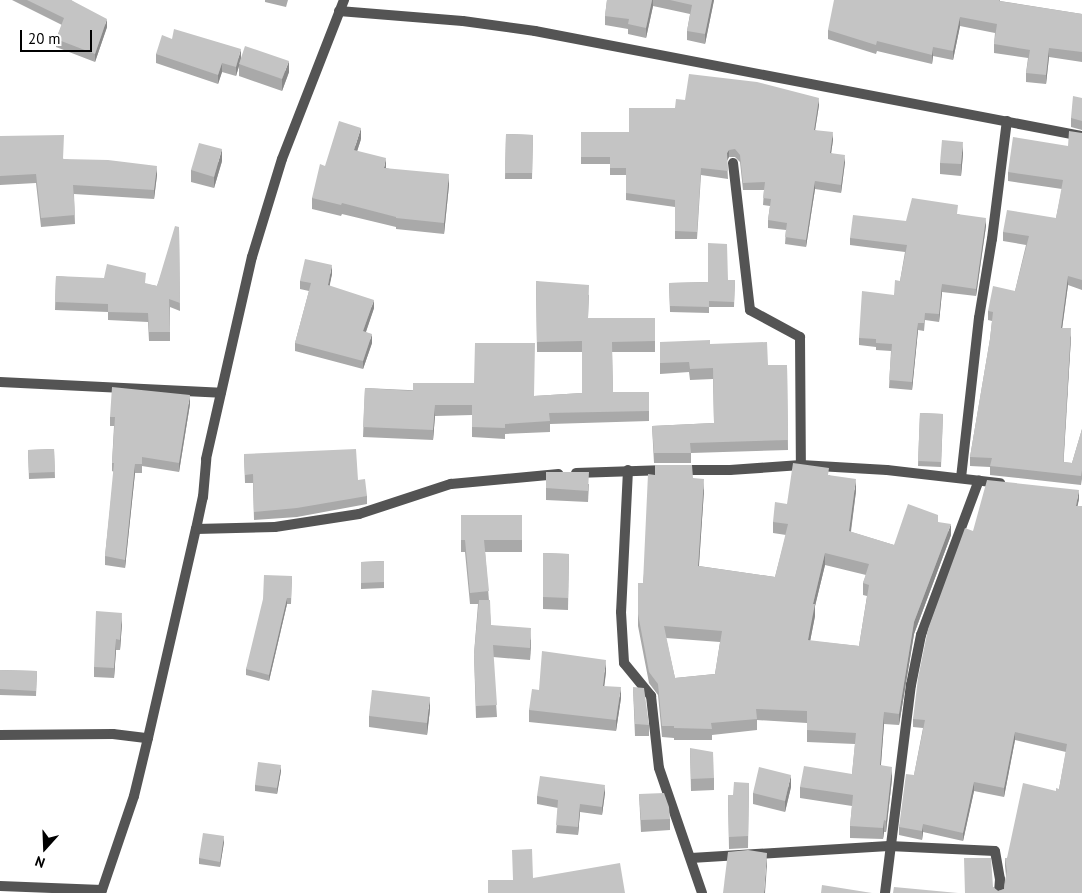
<!DOCTYPE html>
<style>
body{margin:0}
#map{position:relative;width:1082px;height:893px;overflow:hidden;background:#fff;font-family:"PT Sans",sans-serif}
div>[style]{position:absolute}
.minor>*{height:10px;margin:-5px;padding:0 5px;transform-origin:5px;border-radius:5px;background:#545454}
.wall>*{inset:0;background:#a9a9a9}
.shaded-wall>*{inset:0;background:#898989}
.building>*{inset:0;background:#c4c4c4}
span{translate:-50% -50%;white-space:nowrap;text-align:center;line-height:1.15;-webkit-text-stroke:4.5px #fff;paint-order:stroke}
.north{position:absolute;left:20px;top:823px;width:50px;height:50px;-webkit-text-stroke:4px #fff;paint-order:stroke;rotate:200deg;font-size:14px;font-weight:700;line-height:20px;text-align:center;color:#000}
.north::after{content:'';display:block;margin:auto;width:18px;height:22px;background:#000;clip-path:polygon(50% 0,100% 100%,50% 72%,0 100%)}
.scale{position:absolute;left:20px;top:30px;width:72px;height:22px;box-sizing:border-box;border:2px solid #000;border-top:0;padding-left:6px;font-size:15px;line-height:18px;white-space:nowrap;color:#000;-webkit-text-stroke:4px #fff;paint-order:stroke}
</style>
<div id="map">
<div class="minor">
<div style="left:339px;top:11px;width:124px;rotate:4.6deg"></div>
<div style="left:463px;top:21px;width:73px;rotate:7.9deg"></div>
<div style="left:535px;top:31px;width:557px;rotate:10.87deg"></div>
<div style="left:733px;top:163px;width:148px;rotate:83.4deg"></div>
<div style="left:750px;top:310px;width:57px;rotate:28.4deg"></div>
<div style="left:800px;top:337px;width:128px;rotate:89.6deg"></div>
<div style="left:0;top:382px;width:221px;rotate:2.8deg"></div>
<div style="left:628px;top:470px;width:142px;rotate:92.8deg"></div>
<div style="left:621px;top:612px;width:51px;rotate:86.6deg"></div>
<div style="left:624px;top:663px;width:43px;rotate:50.7deg"></div>
<div style="left:651px;top:696px;width:72px;rotate:83.7deg"></div>
<div style="left:659px;top:768px;width:132px;rotate:71deg"></div>
<div style="left:681px;top:470px;width:49px"></div>
<div style="left:730px;top:470px;width:71px;rotate:-4deg"></div>
<div style="left:801px;top:465px;width:86px;rotate:3.3deg"></div>
<div style="left:887px;top:470px;width:114px;rotate:6.6deg"></div>
<div style="left:576px;top:473px;width:90px;rotate:-1.9deg"></div>
<div style="left:961px;top:478px;width:161px;rotate:-83.6deg"></div>
<div style="left:979px;top:318px;width:80px;rotate:-80.7deg"></div>
<div style="left:992px;top:239px;width:119px;rotate:-82.8deg"></div>
<div style="left:196px;top:529px;width:79px;rotate:-1.5deg"></div>
<div style="left:275px;top:527px;width:85px;rotate:-8.8deg"></div>
<div style="left:359px;top:514px;width:97px;rotate:-18.1deg"></div>
<div style="left:451px;top:484px;width:108px;rotate:-5.3deg"></div>
<div style="left:0;top:735px;width:113px;rotate:-0.5deg"></div>
<div style="left:113px;top:734px;width:35px;rotate:7deg"></div>
<div style="left:691px;top:858px;width:198px;rotate:-3.5deg"></div>
<div style="left:889px;top:846px;width:106px;rotate:2.7deg"></div>
<div style="left:995px;top:851px;width:28px;rotate:80deg"></div>
<div style="left:1000px;top:879px;width:14px;rotate:94deg"></div>
<div style="left:0;top:886px;width:102px;rotate:2.2deg"></div>
<div style="left:101px;top:893px;width:102px;rotate:-71.2deg"></div>
<div style="left:134px;top:796px;width:60px;rotate:-76.4deg"></div>
<div style="left:148px;top:738px;width:214px;rotate:-77.1deg"></div>
<div style="left:196px;top:529px;width:33px;rotate:-78deg"></div>
<div style="left:203px;top:497px;width:38px;rotate:-85deg"></div>
<div style="left:206px;top:459px;width:207px;rotate:-77.2deg"></div>
<div style="left:252px;top:257px;width:102px;rotate:-73deg"></div>
<div style="left:282px;top:159px;width:171px;rotate:-68.7deg"></div>
<div style="left:885px;top:893px;width:210px;rotate:-82.9deg"></div>
<div style="left:911px;top:685px;width:51px;rotate:-78.7deg"></div>
<div style="left:921px;top:635px;width:165px;rotate:-69.5deg"></div>
</div>
<div class="wall">
<div style="clip-path:polygon(3px 0,71px 0,107px 27px,95px 62px,56px 47px,56px 39px,62px 25px,12px 0)"></div>
<div style="clip-path:polygon(265px 0,288px 0,286px 7px,265px 2px)"></div>
<div style="clip-path:polygon(607px 0,714px 0,705px 44px,687px 40px,687px 31px,690px 14px,653px 6px,646px 38px,628px 34px,628px 29px,605px 25px,605px 16px)"></div>
<div style="clip-path:polygon(1000px 0,1000px 1px,1082px 14px,1082px 62px,1049px 57px,1046px 84px,1026px 82px,1026px 73px,1028px 58px,994px 53px,994px 44px,995px 33px,960px 26px,953px 60px,933px 56px,932px 64px,877px 51px,876px 54px,828px 39px,828px 30px)"></div>
<div style="clip-path:polygon(172px 39px,289px 72px,282px 91px,239px 76px,239px 66px,236px 76px,222px 72px,218px 84px,156px 63px,156px 54px)"></div>
<div style="clip-path:polygon(1082px 98px,1082px 130px,1071px 127px,1071px 118px)"></div>
<div style="clip-path:polygon(685px 100px,819px 105px,815px 130px,833px 140px,831px 153px,845px 162px,841px 193px,815px 189px,806px 247px,785px 244px,786px 230px,768px 228px,768px 220px,770px 206px,763px 205px,764px 190px,743px 190px,740px 162px,735px 157px,729px 157px,727px 160px,728px 179px,701px 175px,697px 239px,675px 239px,675px 207px,626px 200px,626px 175px,610px 175px,610px 164px,581px 164px,581px 132px,629px 132px,675px 108px)"></div>
<div style="clip-path:polygon(1082px 133px,1082px 290px,1068px 285px,1062px 328px,1071px 337px,1063px 462px,1072px 463px,1082px 429px,1082px 479px,1081px 485px,990px 475px,990px 467px,970px 466px,970px 457px,990px 339px,992px 321px,988px 320px,988px 311px,1015px 291px,1026px 245px,1003px 241px,1003px 232px,1056px 218px,1062px 189px,1008px 181px,1008px 172px,1068px 146px)"></div>
<div style="clip-path:polygon(506px 134px,533px 135px,532px 179px,505px 179px)"></div>
<div style="clip-path:polygon(0 136px,64px 159px,157px 175px,154px 199px,74px 194px,75px 224px,41px 227px,36px 183px,0 185px)"></div>
<div style="clip-path:polygon(361px 139px,357px 151px,386px 168px,449px 185px,444px 234px,396px 229px,396px 227px,342px 214px,341px 216px,312px 209px,312px 198px)"></div>
<div style="clip-path:polygon(963px 154px,961px 176px,940px 174px,940px 163px)"></div>
<div style="clip-path:polygon(222px 161px,214px 188px,191px 182px,191px 170px)"></div>
<div style="clip-path:polygon(958px 214px,986px 226px,976px 296px,942px 292px,939px 322px,925px 320px,924px 331px,918px 330px,912px 390px,889px 388px,891px 351px,876px 350px,876px 347px,859px 345px,859px 338px,894px 295px,900px 281px,905px 252px,850px 245px,850px 238px,906px 221px)"></div>
<div style="clip-path:polygon(179px 227px,180px 311px,170px 307px,170px 341px,149px 341px,148px 322px,108px 320px,108px 312px,55px 310px,56px 276px,146px 284px,157px 286px)"></div>
<div style="clip-path:polygon(332px 274px,329px 286px,374px 308px,366px 332px,372px 343px,363px 369px,295px 351px,295px 343px,309px 291px,300px 289px,300px 281px)"></div>
<div style="clip-path:polygon(728px 280px,735px 280px,734px 307px,709px 307px,709px 313px,670px 312px,669px 283px,708px 282px)"></div>
<div style="clip-path:polygon(536px 281px,589px 295px,588px 318px,655px 318px,655px 352px,612px 352px,613px 392px,649px 392px,649px 421px,550px 424px,550px 432px,505px 434px,505px 439px,472px 437px,472px 415px,435px 416px,433px 440px,363px 437px,365px 388px,534px 396px,582px 393px,582px 352px,537px 352px)"></div>
<div style="clip-path:polygon(660px 342px,710px 344px,768px 365px,787px 365px,788px 450px,691px 453px,691px 463px,654px 463px,652px 426px,714px 423px,713px 379px,690px 380px,689px 372px,660px 374px)"></div>
<div style="clip-path:polygon(190px 404px,179px 472px,142px 466px,142px 473px,135px 473px,125px 568px,105px 565px,105px 556px,114px 472px,112px 471px,112px 463px,114px 426px,110px 426px,110px 417px)"></div>
<div style="clip-path:polygon(920px 413px,943px 414px,941px 467px,918px 466px)"></div>
<div style="clip-path:polygon(54px 449px,55px 478px,29px 479px,28px 450px)"></div>
<div style="clip-path:polygon(244px 454px,358px 480px,367px 496px,367px 504px,297px 517px,254px 520px,253px 483px,245px 483px)"></div>
<div style="clip-path:polygon(evenodd,655px 465px,693px 478px,704px 490px,699px 566px,775px 577px,786px 535px,773px 533px,773px 522px,787px 504px,829px 475px,856px 491px,851px 532px,894px 545px,938px 522px,951px 535px,914px 634px,899px 725px,884px 724px,881px 765px,892px 779px,886px 832px,884px 832px,883px 839px,850px 838px,850px 826px,852px 806px,800px 798px,800px 787px,852px 774px,855px 744px,807px 742px,807px 723px,757px 720px,757px 730px,712px 735px,712px 740px,674px 740px,674px 738px,662px 737px,658px 695px,649px 683px,638px 626px,638px 583px,643px 583px,655px 475px,655px 465px,825px 565px,866px 575px,863px 583px,863px 595px,867px 596px,859px 646px,810px 641px,815px 616px,815px 606px,825px 565px,655px 465px,666px 638px,720px 642px,715px 674px,675px 678px,666px 638px)"></div>
<div style="clip-path:polygon(589px 484px,588px 502px,546px 500px,546px 488px)"></div>
<div style="clip-path:polygon(1079px 499px,1077px 506px,1082px 893px,965px 893px,993px 887px,998px 891px,1004px 889px,1006px 876px,1005px 866px,1005px 858px,1007px 858px,1056px 791px,1059px 789px,1066px 752px,1015px 740px,1004px 797px,974px 791px,963px 841px,923px 832px,922px 840px,899px 835px,899px 827px,914px 775px,923px 728px,913px 727px,913px 719px,973px 531px)"></div>
<div style="clip-path:polygon(461px 515px,522px 515px,522px 552px,485px 552px,491px 625px,531px 640px,530px 660px,493px 657px,497px 717px,476px 718px,474px 654px,478px 604px,470px 604px,465px 552px,461px 552px)"></div>
<div style="clip-path:polygon(543px 553px,569px 554px,568px 610px,543px 609px)"></div>
<div style="clip-path:polygon(384px 561px,384px 588px,361px 589px,361px 562px)"></div>
<div style="clip-path:polygon(292px 576px,291px 604px,287px 604px,269px 681px,246px 675px,246px 669px)"></div>
<div style="clip-path:polygon(122px 623px,120px 650px,116px 650px,114px 678px,94px 677px,94px 667px)"></div>
<div style="clip-path:polygon(0 670px,37px 671px,36px 696px,0 695px)"></div>
<div style="clip-path:polygon(606px 672px,604px 686px,621px 698px,616px 731px,529px 722px,529px 710px,539px 690px)"></div>
<div style="clip-path:polygon(633px 687px,649px 725px,649px 736px,635px 736px)"></div>
<div style="clip-path:polygon(430px 709px,427px 735px,369px 727px,369px 716px)"></div>
<div style="clip-path:polygon(690px 748px,714px 778px,714px 790px,691px 791px)"></div>
<div style="clip-path:polygon(281px 771px,277px 794px,255px 791px,255px 785px)"></div>
<div style="clip-path:polygon(749px 783px,748px 848px,729px 849px,728px 795px,733px 795px)"></div>
<div style="clip-path:polygon(791px 787px,785px 812px,753px 804px,753px 793px)"></div>
<div style="clip-path:polygon(605px 793px,602px 815px,580px 812px,578px 835px,556px 833px,558px 808px,537px 804px,537px 796px)"></div>
<div style="clip-path:polygon(639px 794px,670px 819px,670px 830px,641px 832px)"></div>
<div style="clip-path:polygon(224px 842px,220px 867px,199px 864px,199px 858px)"></div>
</div>
<div class="shaded-wall">
<div style="clip-path:polygon(652px 0,653px 0,653px 6px,646px 38px,646px 28px)"></div>
<div style="clip-path:polygon(712px 0,714px 0,705px 44px,705px 34px)"></div>
<div style="clip-path:polygon(960px 17px,960px 26px,953px 60px,953px 51px)"></div>
<div style="clip-path:polygon(107px 19px,107px 27px,95px 62px,95px 54px)"></div>
<div style="clip-path:polygon(933px 47px,933px 56px,932px 64px,932px 55px)"></div>
<div style="clip-path:polygon(1049px 48px,1049px 57px,1046px 84px,1046px 75px)"></div>
<div style="clip-path:polygon(241px 49px,241px 59px,236px 76px,236px 67px)"></div>
<div style="clip-path:polygon(289px 61px,289px 72px,282px 91px,282px 79px)"></div>
<div style="clip-path:polygon(222px 63px,222px 72px,218px 84px,218px 75px)"></div>
<div style="clip-path:polygon(819px 98px,819px 105px,814px 137px,814px 130px)"></div>
<div style="clip-path:polygon(361px 128px,361px 139px,354px 161px,354px 150px)"></div>
<div style="clip-path:polygon(833px 132px,833px 140px,830px 161px,830px 153px)"></div>
<div style="clip-path:polygon(963px 142px,963px 154px,961px 176px,961px 164px)"></div>
<div style="clip-path:polygon(222px 149px,222px 161px,214px 188px,214px 177px)"></div>
<div style="clip-path:polygon(729px 150px,729px 157px,727px 161px,727px 153px)"></div>
<div style="clip-path:polygon(845px 155px,845px 162px,841px 193px,841px 185px)"></div>
<div style="clip-path:polygon(386px 158px,386px 168px,384px 168px)"></div>
<div style="clip-path:polygon(157px 166px,157px 175px,154px 199px,154px 190px)"></div>
<div style="clip-path:polygon(449px 174px,449px 185px,444px 234px,444px 223px)"></div>
<div style="clip-path:polygon(815px 181px,815px 189px,806px 247px,806px 240px)"></div>
<div style="clip-path:polygon(986px 218px,986px 226px,976px 296px,976px 289px)"></div>
<div style="clip-path:polygon(332px 265px,332px 274px,328px 294px,328px 285px)"></div>
<div style="clip-path:polygon(1068px 276px,1068px 285px,1061px 337px,1061px 328px)"></div>
<div style="clip-path:polygon(942px 284px,942px 292px,939px 322px,939px 314px)"></div>
<div style="clip-path:polygon(374px 300px,374px 308px,363px 340px,363px 331px)"></div>
<div style="clip-path:polygon(918px 323px,918px 330px,912px 390px,912px 382px)"></div>
<div style="clip-path:polygon(1071px 328px,1071px 337px,1063px 471px,1063px 462px)"></div>
<div style="clip-path:polygon(372px 334px,372px 343px,363px 369px,363px 361px)"></div>
<div style="clip-path:polygon(190px 395px,190px 404px,179px 472px,179px 463px)"></div>
<div style="clip-path:polygon(435px 405px,435px 416px,433px 440px,433px 430px)"></div>
<div style="clip-path:polygon(135px 464px,135px 473px,125px 568px,125px 560px)"></div>
<div style="clip-path:polygon(704px 479px,704px 490px,698px 578px,698px 566px)"></div>
<div style="clip-path:polygon(856px 479px,856px 491px,849px 543px,849px 531px)"></div>
<div style="clip-path:polygon(1079px 490px,1079px 499px,1076px 514px,1076px 506px)"></div>
<div style="clip-path:polygon(951px 524px,951px 535px,914px 634px,899px 725px,899px 714px,914px 622px)"></div>
<div style="clip-path:polygon(825px 553px,825px 565px,815px 606px,815px 616px,808px 652px,808px 640px,813px 604px)"></div>
<div style="clip-path:polygon(287px 598px,287px 604px,269px 681px,269px 675px)"></div>
<div style="clip-path:polygon(122px 613px,122px 623px,120px 650px,120px 640px)"></div>
<div style="clip-path:polygon(531px 628px,531px 640px,530px 660px,530px 648px)"></div>
<div style="clip-path:polygon(116px 639px,116px 650px,114px 678px,114px 668px)"></div>
<div style="clip-path:polygon(606px 660px,606px 672px,603px 697px,603px 686px)"></div>
<div style="clip-path:polygon(621px 687px,621px 698px,616px 731px,616px 720px)"></div>
<div style="clip-path:polygon(430px 697px,430px 709px,427px 735px,427px 723px)"></div>
<div style="clip-path:polygon(884px 712px,884px 724px,880px 776px,880px 765px)"></div>
<div style="clip-path:polygon(1015px 732px,1015px 740px,1004px 797px,1004px 788px)"></div>
<div style="clip-path:polygon(281px 765px,281px 771px,277px 794px,277px 788px)"></div>
<div style="clip-path:polygon(892px 767px,892px 779px,886px 832px,886px 821px)"></div>
<div style="clip-path:polygon(791px 775px,791px 787px,785px 812px,785px 801px)"></div>
<div style="clip-path:polygon(974px 782px,974px 791px,963px 841px,963px 833px)"></div>
<div style="clip-path:polygon(605px 785px,605px 793px,602px 815px,602px 807px)"></div>
<div style="clip-path:polygon(580px 804px,580px 812px,578px 835px,578px 827px)"></div>
<div style="clip-path:polygon(884px 820px,884px 832px,883px 839px,883px 828px)"></div>
<div style="clip-path:polygon(923px 824px,923px 832px,922px 840px,922px 831px)"></div>
<div style="clip-path:polygon(224px 836px,224px 842px,220px 867px,220px 862px)"></div>
<div style="clip-path:polygon(767px 853px,767px 864px,765px 893px,764px 893px)"></div>
</div>
<div class="building">
<div style="clip-path:polygon(27px 0,71px 0,107px 19px,95px 54px,56px 39px,64px 18px)"></div>
<div style="clip-path:polygon(607px 0,652px 0,646px 28px,628px 24px,629px 19px,605px 16px)"></div>
<div style="clip-path:polygon(670px 0,712px 0,705px 34px,687px 31px,692px 5px)"></div>
<div style="clip-path:polygon(834px 0,999px 0,999px 1px,1082px 14px,1082px 52px,1049px 48px,1046px 75px,1026px 73px,1030px 50px,994px 44px,997px 24px,960px 17px,953px 51px,933px 47px,932px 55px,877px 41px,876px 45px,828px 30px)"></div>
<div style="clip-path:polygon(174px 29px,241px 49px,236px 67px,222px 63px,218px 75px,156px 54px,162px 35px,172px 39px)"></div>
<div style="clip-path:polygon(245px 46px,289px 61px,282px 79px,239px 64px)"></div>
<div style="clip-path:polygon(689px 74px,757px 82px,819px 98px,814px 130px,833px 132px,830px 153px,845px 155px,841px 185px,815px 181px,806px 240px,785px 237px,787px 223px,768px 220px,771px 199px,763px 198px,765px 182px,743px 183px,740px 155px,735px 149px,729px 150px,727px 153px,728px 171px,701px 168px,697px 232px,675px 231px,675px 200px,626px 193px,626px 168px,610px 168px,610px 157px,581px 157px,581px 132px,629px 132px,629px 108px,675px 108px,676px 99px,685px 100px)"></div>
<div style="clip-path:polygon(1073px 96px,1082px 98px,1082px 121px,1071px 118px)"></div>
<div style="clip-path:polygon(339px 121px,361px 128px,354px 150px,386px 158px,384px 168px,449px 174px,444px 223px,396px 218px,396px 217px,342px 203px,341px 205px,312px 198px,320px 164px,325px 166px)"></div>
<div style="clip-path:polygon(1069px 131px,1082px 133px,1082px 280px,1068px 276px,1061px 328px,1071px 328px,1063px 462px,1072px 463px,1082px 429px,1082px 470px,1081px 476px,990px 466px,992px 458px,970px 457px,990px 339px,993px 312px,988px 311px,993px 286px,1015px 291px,1029px 236px,1003px 232px,1007px 210px,1056px 218px,1063px 180px,1008px 172px,1013px 137px,1068px 146px)"></div>
<div style="clip-path:polygon(506px 134px,533px 135px,532px 173px,505px 173px)"></div>
<div style="clip-path:polygon(64px 135px,63px 159px,108px 160px,157px 166px,154px 190px,73px 185px,75px 215px,41px 218px,36px 174px,0 176px,0 136px)"></div>
<div style="clip-path:polygon(942px 140px,963px 142px,961px 164px,940px 163px)"></div>
<div style="clip-path:polygon(199px 143px,222px 149px,214px 177px,191px 170px)"></div>
<div style="clip-path:polygon(912px 198px,958px 205px,957px 214px,986px 218px,976px 289px,942px 284px,939px 314px,925px 313px,924px 323px,918px 323px,912px 382px,889px 380px,892px 344px,876px 343px,876px 339px,859px 338px,862px 291px,894px 295px,895px 280px,900px 281px,907px 245px,850px 238px,853px 215px,906px 221px)"></div>
<div style="clip-path:polygon(175px 226px,179px 227px,180px 303px,169px 299px,170px 332px,149px 332px,148px 313px,108px 312px,108px 304px,55px 302px,56px 276px,104px 278px,107px 264px,146px 273px,145px 283px,157px 286px)"></div>
<div style="clip-path:polygon(708px 243px,727px 244px,728px 280px,735px 280px,734px 302px,709px 301px,709px 307px,670px 306px,669px 283px,708px 282px)"></div>
<div style="clip-path:polygon(305px 259px,332px 265px,328px 285px,374px 300px,363px 331px,372px 334px,363px 361px,295px 343px,311px 283px,300px 281px)"></div>
<div style="clip-path:polygon(536px 281px,589px 285px,588px 318px,655px 318px,655px 341px,612px 342px,613px 392px,649px 392px,649px 411px,549px 413px,550px 421px,505px 424px,505px 428px,472px 427px,472px 405px,435px 405px,433px 430px,363px 427px,365px 388px,413px 391px,413px 383px,474px 383px,475px 343px,535px 343px,534px 396px,582px 393px,582px 341px,537px 342px)"></div>
<div style="clip-path:polygon(710px 340px,710px 344px,767px 342px,768px 365px,787px 365px,788px 440px,690px 443px,691px 453px,654px 453px,652px 426px,714px 423px,713px 368px,690px 369px,689px 362px,660px 363px,660px 342px)"></div>
<div style="clip-path:polygon(112px 387px,190px 395px,179px 463px,142px 457px,142px 464px,135px 464px,125px 560px,105px 556px,114px 463px,112px 463px,115px 417px,110px 417px)"></div>
<div style="clip-path:polygon(920px 413px,943px 414px,941px 462px,918px 461px)"></div>
<div style="clip-path:polygon(54px 449px,55px 472px,29px 473px,28px 450px)"></div>
<div style="clip-path:polygon(356px 449px,358px 480px,365px 479px,367px 496px,297px 508px,254px 512px,253px 474px,245px 475px,244px 454px)"></div>
<div style="clip-path:polygon(evenodd,793px 463px,829px 468px,828px 475px,856px 479px,849px 531px,894px 545px,908px 504px,938px 515px,938px 522px,951px 524px,914px 622px,899px 714px,884px 712px,880px 765px,892px 767px,886px 821px,884px 820px,883px 828px,850px 826px,853px 795px,800px 787px,804px 766px,852px 774px,856px 733px,807px 730px,807px 711px,756px 709px,757px 719px,711px 723px,712px 729px,674px 728px,674px 726px,662px 726px,658px 684px,649px 672px,638px 614px,638px 583px,643px 583px,648px 474px,655px 475px,655px 465px,692px 465px,693px 478px,704px 479px,698px 566px,775px 577px,788px 524px,773px 522px,775px 502px,787px 504px,793px 463px,825px 553px,869px 564px,863px 583px,869px 585px,859px 646px,808px 640px,815px 604px,813px 604px,825px 553px,793px 463px,664px 626px,722px 631px,715px 674px,675px 678px,664px 626px)"></div>
<div style="clip-path:polygon(546px 472px,589px 472px,588px 491px,546px 488px)"></div>
<div style="clip-path:polygon(987px 480px,1079px 490px,1076px 506px,1082px 506px,1082px 893px,965px 893px,964px 858px,991px 858px,993px 887px,998px 891px,1004px 889px,1007px 871px,1005px 858px,1007px 858px,1023px 783px,1056px 791px,1056px 788px,1059px 789px,1067px 744px,1015px 732px,1004px 788px,974px 782px,963px 833px,923px 824px,922px 831px,899px 827px,906px 774px,914px 775px,925px 720px,913px 719px,918px 678px,928px 629px,965px 528px,973px 531px)"></div>
<div style="clip-path:polygon(461px 515px,522px 515px,522px 540px,484px 540px,489px 591px,470px 593px,465px 540px,461px 540px)"></div>
<div style="clip-path:polygon(543px 553px,569px 554px,568px 598px,543px 597px)"></div>
<div style="clip-path:polygon(384px 561px,384px 582px,361px 583px,361px 562px)"></div>
<div style="clip-path:polygon(264px 575px,292px 576px,291px 598px,287px 598px,269px 675px,246px 669px,263px 599px)"></div>
<div style="clip-path:polygon(479px 600px,490px 600px,491px 625px,531px 628px,530px 648px,493px 645px,497px 705px,476px 706px,474px 654px)"></div>
<div style="clip-path:polygon(96px 611px,122px 613px,120px 640px,116px 639px,114px 668px,94px 667px)"></div>
<div style="clip-path:polygon(542px 651px,606px 660px,603px 686px,621px 687px,616px 720px,529px 710px,532px 689px,539px 690px)"></div>
<div style="clip-path:polygon(0 670px,37px 671px,36px 691px,0 689px)"></div>
<div style="clip-path:polygon(633px 687px,644px 688px,649px 725px,635px 724px)"></div>
<div style="clip-path:polygon(372px 690px,430px 697px,427px 723px,369px 716px)"></div>
<div style="clip-path:polygon(690px 748px,713px 752px,714px 778px,691px 779px)"></div>
<div style="clip-path:polygon(258px 762px,281px 765px,277px 788px,255px 785px)"></div>
<div style="clip-path:polygon(759px 767px,791px 775px,785px 801px,753px 793px)"></div>
<div style="clip-path:polygon(540px 776px,605px 785px,602px 807px,580px 804px,578px 827px,556px 825px,558px 800px,537px 796px)"></div>
<div style="clip-path:polygon(734px 782px,749px 783px,748px 836px,729px 837px,728px 795px,733px 795px)"></div>
<div style="clip-path:polygon(664px 793px,669px 807px,670px 819px,641px 820px,639px 794px)"></div>
<div style="clip-path:polygon(203px 833px,224px 836px,220px 862px,199px 858px)"></div>
<div style="clip-path:polygon(532px 849px,533px 878px,620px 863px,625px 893px,488px 893px,488px 880px,513px 880px,512px 850px)"></div>
<div style="clip-path:polygon(748px 850px,767px 853px,764px 893px,723px 893px,728px 852px)"></div>
<div style="clip-path:polygon(822px 885px,872px 893px,821px 893px)"></div>
<div style="clip-path:polygon(894px 887px,958px 893px,893px 893px)"></div>
</div>
<div class="north">N</div>
<div class="scale">20 m</div>
</div>
